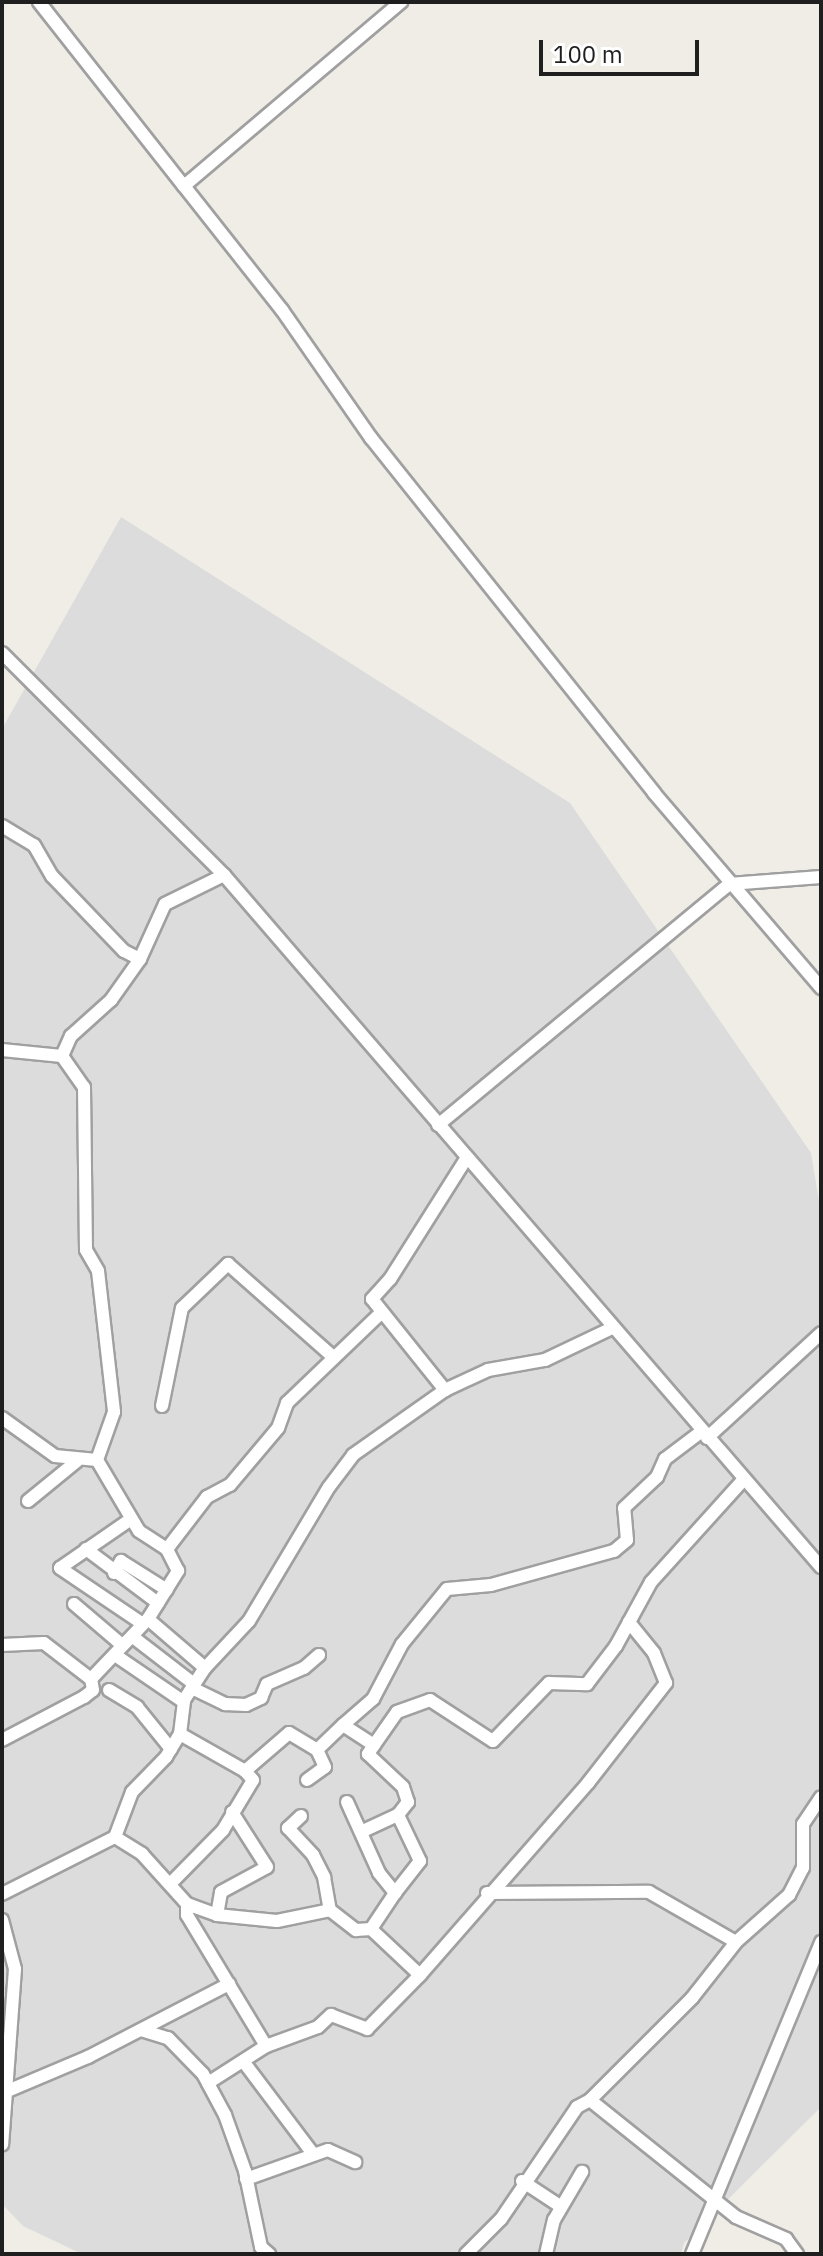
<!DOCTYPE html>
<style>
body{margin:0}
#map{position:relative;width:823px;height:2256px;overflow:hidden;background:#efede6;font-family:"IBM Plex Sans",sans-serif}
div>[style]{position:absolute}
.residential>*{inset:0;background:#dddcdc}
.roads{filter:drop-shadow(2px 0 #a0a0a0) drop-shadow(-2px 0 #a0a0a0) drop-shadow(0 2px #a0a0a0) drop-shadow(0 -2px #a0a0a0)}
.minor>*{height:12px;margin:-6px;padding:0 6px;transform-origin:6px;border-radius:6px;background:#fff}
span{translate:-50% -50%;white-space:nowrap;text-align:center;line-height:1.15;-webkit-text-stroke:7px #fff;paint-order:stroke}
.frame{position:absolute;inset:0;border:4px solid #1f1f1f;pointer-events:none}
.scale{position:absolute;left:539px;top:40px;width:160px;height:36px;box-sizing:border-box;border:4px solid #1f1f1f;border-top:0;padding-left:10px;font-size:24px;line-height:28px;white-space:nowrap;color:#1f1f1f;-webkit-text-stroke:6px #fff;paint-order:stroke}
</style>
<div id="map">
<div class="residential">
<div style="clip-path:polygon(121px 517px,570px 803px,811px 1153px,821px 1214px,821px 2107px,684px 2243px,681px 2254px,82px 2254px,23px 2226px,2px 2204px,2px 729px)"></div>
</div>
<div class="roads">
<div class="minor">
<div style="left:39px;top:2px;width:234px;rotate:51.8deg"></div>
<div style="left:184px;top:186px;width:285px;rotate:-40.3deg"></div>
<div style="left:184px;top:186px;width:158px;rotate:51.7deg"></div>
<div style="left:282px;top:310px;width:156px;rotate:55.2deg"></div>
<div style="left:371px;top:438px;width:454px;rotate:51.4deg"></div>
<div style="left:654px;top:793px;width:257px;rotate:49.4deg"></div>
<div style="left:2px;top:653px;width:314px;rotate:45deg"></div>
<div style="left:224px;top:875px;width:914px;rotate:49.22deg"></div>
<div style="left:2px;top:826px;width:37px;rotate:31deg"></div>
<div style="left:34px;top:845px;width:36px;rotate:60deg"></div>
<div style="left:52px;top:876px;width:104px;rotate:46.2deg"></div>
<div style="left:124px;top:951px;width:18px;rotate:27deg"></div>
<div style="left:2px;top:1050px;width:60px;rotate:5.7deg"></div>
<div style="left:62px;top:1056px;width:38px;rotate:55deg"></div>
<div style="left:84px;top:1087px;width:163px;rotate:89.3deg"></div>
<div style="left:86px;top:1250px;width:24px;rotate:60deg"></div>
<div style="left:98px;top:1271px;width:142px;rotate:83.5deg"></div>
<div style="left:114px;top:1412px;width:51px;rotate:109.5deg"></div>
<div style="left:62px;top:1056px;width:22px;rotate:-66deg"></div>
<div style="left:71px;top:1036px;width:54px;rotate:-42deg"></div>
<div style="left:111px;top:1000px;width:50px;rotate:-54.7deg"></div>
<div style="left:140px;top:959px;width:60px;rotate:-65.6deg"></div>
<div style="left:165px;top:904px;width:66px;rotate:-26.2deg"></div>
<div style="left:438px;top:1125px;width:378px;rotate:-39.6deg"></div>
<div style="left:729px;top:884px;width:92px;rotate:-4.4deg"></div>
<div style="left:466px;top:1159px;width:142px;rotate:122.3deg"></div>
<div style="left:390px;top:1279px;width:27px;rotate:132deg"></div>
<div style="left:372px;top:1299px;width:117px;rotate:51.3deg"></div>
<div style="left:445px;top:1390px;width:47px;rotate:-24.9deg"></div>
<div style="left:488px;top:1370px;width:58px;rotate:-10deg"></div>
<div style="left:545px;top:1360px;width:74px;rotate:-25.5deg"></div>
<div style="left:162px;top:1406px;width:100px;rotate:-78.5deg"></div>
<div style="left:182px;top:1308px;width:64px;rotate:-43.7deg"></div>
<div style="left:228px;top:1264px;width:139px;rotate:41.5deg"></div>
<div style="left:2px;top:1418px;width:65px;rotate:35.6deg"></div>
<div style="left:55px;top:1456px;width:42px;rotate:5.4deg"></div>
<div style="left:97px;top:1460px;width:82px;rotate:59.4deg"></div>
<div style="left:139px;top:1531px;width:33px;rotate:33deg"></div>
<div style="left:707px;top:1438px;width:155px;rotate:-42.6deg"></div>
<div style="left:28px;top:1501px;width:63px;rotate:-39.2deg"></div>
<div style="left:131px;top:1519px;width:86px;rotate:145.4deg"></div>
<div style="left:60px;top:1568px;width:100px;rotate:34deg"></div>
<div style="left:86px;top:1549px;width:90px;rotate:36.9deg"></div>
<div style="left:114px;top:1573px;width:14px;rotate:-60deg"></div>
<div style="left:121px;top:1561px;width:54px;rotate:32.2deg"></div>
<div style="left:74px;top:1604px;width:63px;rotate:40.5deg"></div>
<div style="left:148px;top:1619px;width:75px;rotate:40.7deg"></div>
<div style="left:133px;top:1637px;width:77px;rotate:37.6deg"></div>
<div style="left:2px;top:1645px;width:42px;rotate:-2.7deg"></div>
<div style="left:44px;top:1643px;width:59px;rotate:37.5deg"></div>
<div style="left:91px;top:1679px;width:83px;rotate:-46.5deg"></div>
<div style="left:148px;top:1619px;width:57px;rotate:-58deg"></div>
<div style="left:178px;top:1571px;width:25px;rotate:-117deg"></div>
<div style="left:167px;top:1549px;width:66px;rotate:-52.4deg"></div>
<div style="left:207px;top:1497px;width:26px;rotate:-28deg"></div>
<div style="left:230px;top:1485px;width:75px;rotate:-49.9deg"></div>
<div style="left:278px;top:1428px;width:27px;rotate:-70deg"></div>
<div style="left:287px;top:1403px;width:130px;rotate:-43.8deg"></div>
<div style="left:115px;top:1655px;width:83px;rotate:34.3deg"></div>
<div style="left:192px;top:1688px;width:37px;rotate:26deg"></div>
<div style="left:225px;top:1704px;width:21px;rotate:3deg"></div>
<div style="left:246px;top:1705px;width:17px;rotate:-25deg"></div>
<div style="left:261px;top:1698px;width:15px;rotate:-67deg"></div>
<div style="left:267px;top:1684px;width:40px;rotate:-23.4deg"></div>
<div style="left:304px;top:1668px;width:20px;rotate:-41deg"></div>
<div style="left:109px;top:1690px;width:33px;rotate:31deg"></div>
<div style="left:137px;top:1707px;width:54px;rotate:51deg"></div>
<div style="left:343px;top:1725px;width:40px;rotate:-41deg"></div>
<div style="left:373px;top:1699px;width:62px;rotate:-62.2deg"></div>
<div style="left:402px;top:1644px;width:71px;rotate:-50.7deg"></div>
<div style="left:447px;top:1589px;width:44px;rotate:-5.2deg"></div>
<div style="left:491px;top:1585px;width:128px;rotate:-15.5deg"></div>
<div style="left:614px;top:1551px;width:17px;rotate:-40deg"></div>
<div style="left:627px;top:1540px;width:32px;rotate:-95deg"></div>
<div style="left:624px;top:1508px;width:45px;rotate:-43.2deg"></div>
<div style="left:657px;top:1477px;width:20px;rotate:-66deg"></div>
<div style="left:665px;top:1459px;width:46px;rotate:-37.1deg"></div>
<div style="left:180px;top:1734px;width:75px;rotate:29.6deg"></div>
<div style="left:245px;top:1771px;width:58px;rotate:-40.8deg"></div>
<div style="left:289px;top:1733px;width:33px;rotate:31deg"></div>
<div style="left:317px;top:1750px;width:36px;rotate:-44deg"></div>
<div style="left:343px;top:1725px;width:37px;rotate:33deg"></div>
<div style="left:374px;top:1745px;width:40px;rotate:-55.1deg"></div>
<div style="left:397px;top:1712px;width:35px;rotate:-20deg"></div>
<div style="left:430px;top:1700px;width:75px;rotate:33.1deg"></div>
<div style="left:493px;top:1741px;width:81px;rotate:-46deg"></div>
<div style="left:549px;top:1683px;width:38px;rotate:2deg"></div>
<div style="left:587px;top:1684px;width:48px;rotate:-52.7deg"></div>
<div style="left:616px;top:1646px;width:73px;rotate:-61.3deg"></div>
<div style="left:651px;top:1582px;width:139px;rotate:-47.9deg"></div>
<div style="left:2px;top:1740px;width:93px;rotate:-27.7deg"></div>
<div style="left:84px;top:1697px;width:11px;rotate:-38deg"></div>
<div style="left:93px;top:1690px;width:11px;rotate:-100deg"></div>
<div style="left:374px;top:1745px;width:11px;rotate:124deg"></div>
<div style="left:368px;top:1754px;width:48px;rotate:43.3deg"></div>
<div style="left:403px;top:1787px;width:16px;rotate:72deg"></div>
<div style="left:408px;top:1802px;width:16px;rotate:128deg"></div>
<div style="left:307px;top:1780px;width:22px;rotate:-36deg"></div>
<div style="left:325px;top:1767px;width:19px;rotate:-115deg"></div>
<div style="left:347px;top:1802px;width:78px;rotate:65.7deg"></div>
<div style="left:379px;top:1873px;width:26px;rotate:51deg"></div>
<div style="left:395px;top:1893px;width:43px;rotate:123.7deg"></div>
<div style="left:371px;top:1929px;width:67px;rotate:43.2deg"></div>
<div style="left:301px;top:1816px;width:18px;rotate:137deg"></div>
<div style="left:288px;top:1828px;width:37px;rotate:47deg"></div>
<div style="left:313px;top:1855px;width:25px;rotate:63deg"></div>
<div style="left:324px;top:1877px;width:34px;rotate:80deg"></div>
<div style="left:330px;top:1910px;width:33px;rotate:38deg"></div>
<div style="left:356px;top:1930px;width:15px;rotate:-4deg"></div>
<div style="left:363px;top:1831px;width:38px;rotate:-25deg"></div>
<div style="left:398px;top:1815px;width:51px;rotate:64.4deg"></div>
<div style="left:420px;top:1861px;width:41px;rotate:128deg"></div>
<div style="left:115px;top:1837px;width:32px;rotate:32deg"></div>
<div style="left:142px;top:1854px;width:67px;rotate:48deg"></div>
<div style="left:187px;top:1904px;width:32px;rotate:20deg"></div>
<div style="left:217px;top:1915px;width:60px;rotate:5.7deg"></div>
<div style="left:277px;top:1921px;width:54px;rotate:-11.7deg"></div>
<div style="left:171px;top:1883px;width:74px;rotate:-45.5deg"></div>
<div style="left:223px;top:1830px;width:58px;rotate:-59deg"></div>
<div style="left:253px;top:1780px;width:12px;rotate:-132deg"></div>
<div style="left:487px;top:1893px;width:162px;rotate:-0.4deg"></div>
<div style="left:649px;top:1892px;width:100px;rotate:29.9deg"></div>
<div style="left:2px;top:1894px;width:127px;rotate:-26.8deg"></div>
<div style="left:115px;top:1837px;width:48px;rotate:-69.3deg"></div>
<div style="left:132px;top:1792px;width:49px;rotate:-45.8deg"></div>
<div style="left:166px;top:1757px;width:27px;rotate:-59deg"></div>
<div style="left:180px;top:1734px;width:34px;rotate:-83deg"></div>
<div style="left:184px;top:1700px;width:38px;rotate:-57deg"></div>
<div style="left:205px;top:1668px;width:64px;rotate:-46.9deg"></div>
<div style="left:249px;top:1621px;width:156px;rotate:-59.2deg"></div>
<div style="left:329px;top:1487px;width:40px;rotate:-53deg"></div>
<div style="left:353px;top:1455px;width:113px;rotate:-35.2deg"></div>
<div style="left:187px;top:1904px;width:11px;rotate:90deg"></div>
<div style="left:187px;top:1915px;width:153px;rotate:58.9deg"></div>
<div style="left:217px;top:1915px;width:23px;rotate:-80deg"></div>
<div style="left:221px;top:1892px;width:52px;rotate:-28.5deg"></div>
<div style="left:267px;top:1867px;width:65px;rotate:-122.5deg"></div>
<div style="left:2px;top:1920px;width:51px;rotate:75.1deg"></div>
<div style="left:15px;top:1969px;width:176px;rotate:94.2deg"></div>
<div style="left:141px;top:2030px;width:28px;rotate:17deg"></div>
<div style="left:168px;top:2038px;width:50px;rotate:45.8deg"></div>
<div style="left:203px;top:2074px;width:47px;rotate:61.8deg"></div>
<div style="left:225px;top:2115px;width:59px;rotate:70.3deg"></div>
<div style="left:245px;top:2171px;width:78px;rotate:78.1deg"></div>
<div style="left:261px;top:2247px;width:11px;rotate:41deg"></div>
<div style="left:243px;top:2061px;width:116px;rotate:53deg"></div>
<div style="left:208px;top:2083px;width:69px;rotate:-32.5deg"></div>
<div style="left:266px;top:2046px;width:55px;rotate:-20.1deg"></div>
<div style="left:318px;top:2027px;width:18px;rotate:-43deg"></div>
<div style="left:331px;top:2015px;width:39px;rotate:21deg"></div>
<div style="left:367px;top:2029px;width:76px;rotate:-45.5deg"></div>
<div style="left:420px;top:1975px;width:255px;rotate:-48.8deg"></div>
<div style="left:588px;top:1783px;width:127px;rotate:-52deg"></div>
<div style="left:666px;top:1683px;width:32px;rotate:-112deg"></div>
<div style="left:654px;top:1653px;width:40px;rotate:-129deg"></div>
<div style="left:10px;top:2090px;width:85px;rotate:-22.9deg"></div>
<div style="left:88px;top:2057px;width:159px;rotate:-27.4deg"></div>
<div style="left:590px;top:2100px;width:187px;rotate:38.7deg"></div>
<div style="left:736px;top:2217px;width:55px;rotate:23.7deg"></div>
<div style="left:786px;top:2239px;width:19px;rotate:54deg"></div>
<div style="left:246px;top:2179px;width:87px;rotate:-19.5deg"></div>
<div style="left:328px;top:2150px;width:30px;rotate:24deg"></div>
<div style="left:522px;top:2181px;width:45px;rotate:33.3deg"></div>
<div style="left:466px;top:2254px;width:49px;rotate:-45deg"></div>
<div style="left:501px;top:2219px;width:135px;rotate:-55.8deg"></div>
<div style="left:577px;top:2107px;width:15px;rotate:-28deg"></div>
<div style="left:590px;top:2100px;width:144px;rotate:-45deg"></div>
<div style="left:692px;top:1998px;width:71px;rotate:-51.8deg"></div>
<div style="left:736px;top:1942px;width:71px;rotate:-41.6deg"></div>
<div style="left:789px;top:1895px;width:30px;rotate:-63deg"></div>
<div style="left:803px;top:1868px;width:44px;rotate:-90deg"></div>
<div style="left:803px;top:1824px;width:32px;rotate:-56deg"></div>
<div style="left:546px;top:2254px;width:35px;rotate:-77deg"></div>
<div style="left:554px;top:2220px;width:56px;rotate:-59.7deg"></div>
<div style="left:692px;top:2254px;width:338px;rotate:-67.5deg"></div>
</div>
</div>
<div class="frame"></div>
<div class="scale">100 m</div>
</div>
